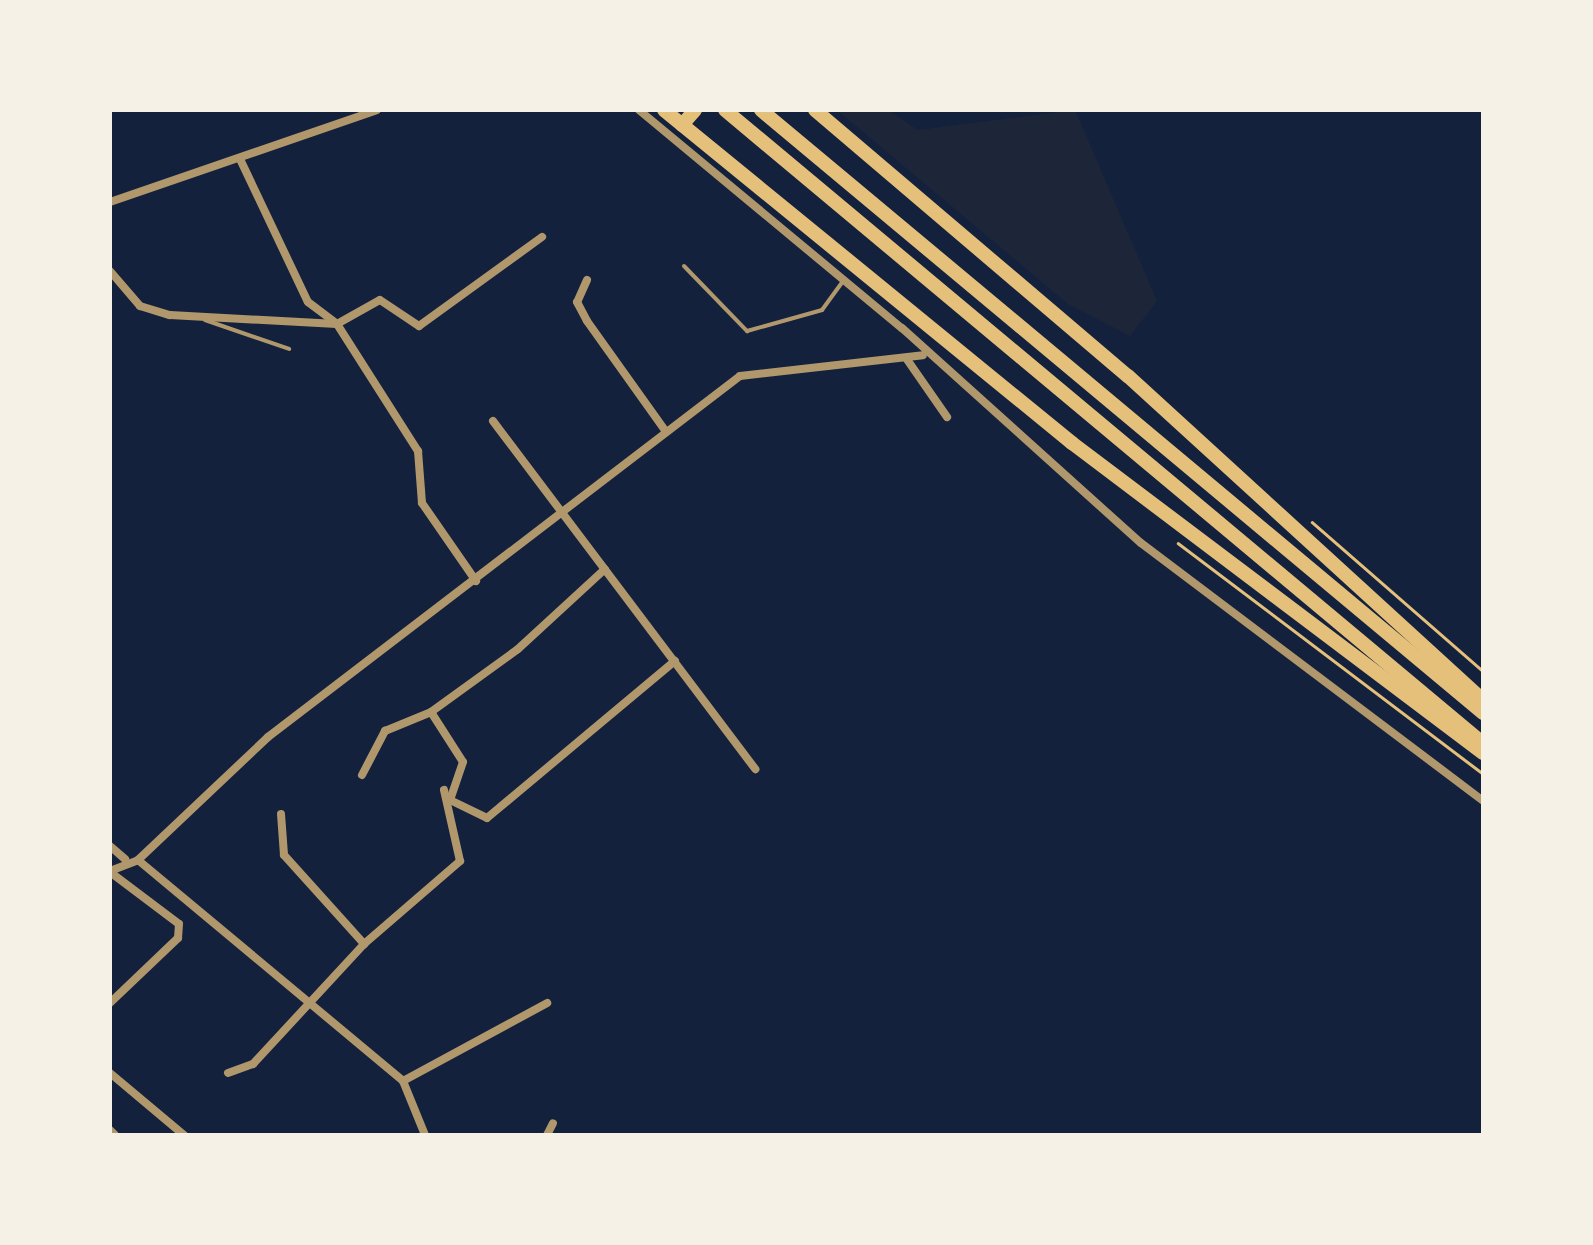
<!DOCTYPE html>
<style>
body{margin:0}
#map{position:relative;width:1593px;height:1245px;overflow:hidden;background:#14213d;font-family:Mulish,sans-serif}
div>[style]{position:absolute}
.green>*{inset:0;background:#1d2539}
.path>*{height:2.5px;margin:-1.25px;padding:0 1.25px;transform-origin:1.25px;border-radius:1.25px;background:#e5c07b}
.service>*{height:4px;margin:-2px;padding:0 2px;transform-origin:2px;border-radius:2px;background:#b1986c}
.minor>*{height:8px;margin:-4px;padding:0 4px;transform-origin:4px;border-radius:4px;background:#b1986c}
.motorway>*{height:14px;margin:-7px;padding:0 7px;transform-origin:7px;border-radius:7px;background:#e5c07b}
span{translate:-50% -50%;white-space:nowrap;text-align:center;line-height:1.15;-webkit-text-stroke:8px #f6f1e7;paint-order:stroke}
.frame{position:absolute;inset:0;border:112px solid #f6f1e7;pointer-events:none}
</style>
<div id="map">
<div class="green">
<div style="clip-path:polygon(837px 110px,888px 110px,918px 130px,1075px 110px,1157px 301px,1130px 336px,1068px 304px)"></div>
</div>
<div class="path">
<div style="left:1312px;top:522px;width:227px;rotate:41.1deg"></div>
<div style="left:1178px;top:543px;width:383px;rotate:37.1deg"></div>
</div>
<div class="service">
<div style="left:684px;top:266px;width:91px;rotate:45.9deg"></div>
<div style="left:747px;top:331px;width:78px;rotate:-15.6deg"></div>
<div style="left:822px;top:310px;width:34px;rotate:-54deg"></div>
<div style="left:205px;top:320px;width:89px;rotate:19deg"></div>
</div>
<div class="minor">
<div style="left:639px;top:110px;width:342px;rotate:39.7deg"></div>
<div style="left:902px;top:328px;width:321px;rotate:42deg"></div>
<div style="left:1141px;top:543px;width:428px;rotate:37deg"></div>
<div style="left:240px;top:159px;width:158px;rotate:64.6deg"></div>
<div style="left:308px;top:302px;width:36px;rotate:37deg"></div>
<div style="left:337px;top:324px;width:151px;rotate:57.5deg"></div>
<div style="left:418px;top:451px;width:52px;rotate:85.6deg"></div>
<div style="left:422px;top:503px;width:95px;rotate:55.3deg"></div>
<div style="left:110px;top:202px;width:282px;rotate:-19deg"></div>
<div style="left:110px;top:271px;width:46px;rotate:49.4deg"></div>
<div style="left:140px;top:306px;width:31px;rotate:17deg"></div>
<div style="left:170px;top:315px;width:167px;rotate:3.1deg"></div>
<div style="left:337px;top:324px;width:49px;rotate:-29.2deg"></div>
<div style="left:380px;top:300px;width:47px;rotate:33.7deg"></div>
<div style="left:419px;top:326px;width:152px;rotate:-35.9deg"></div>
<div style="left:587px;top:280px;width:24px;rotate:114deg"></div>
<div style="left:577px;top:302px;width:21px;rotate:62deg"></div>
<div style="left:587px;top:321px;width:133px;rotate:54.5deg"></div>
<div style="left:906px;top:358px;width:72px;rotate:55.2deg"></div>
<div style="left:493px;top:421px;width:436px;rotate:53deg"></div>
<div style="left:431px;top:712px;width:59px;rotate:57.4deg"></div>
<div style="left:463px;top:762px;width:40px;rotate:108.9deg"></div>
<div style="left:450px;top:800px;width:41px;rotate:25.9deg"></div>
<div style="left:487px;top:818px;width:245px;rotate:-39.9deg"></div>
<div style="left:362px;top:775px;width:50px;rotate:-62.4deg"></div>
<div style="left:385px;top:731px;width:50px;rotate:-22.4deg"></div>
<div style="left:431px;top:712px;width:107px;rotate:-35.9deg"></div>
<div style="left:518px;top:649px;width:118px;rotate:-42.6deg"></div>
<div style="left:281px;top:814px;width:41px;rotate:85.8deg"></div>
<div style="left:284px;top:855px;width:120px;rotate:48deg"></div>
<div style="left:110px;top:846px;width:20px;rotate:41deg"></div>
<div style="left:138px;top:860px;width:345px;rotate:39.8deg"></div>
<div style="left:403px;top:1081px;width:58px;rotate:67.8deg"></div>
<div style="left:110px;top:871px;width:30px;rotate:-21deg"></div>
<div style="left:138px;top:860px;width:179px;rotate:-43.4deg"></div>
<div style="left:268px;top:737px;width:594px;rotate:-37.41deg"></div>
<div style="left:740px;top:376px;width:184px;rotate:-6.5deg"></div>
<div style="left:110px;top:872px;width:86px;rotate:37deg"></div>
<div style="left:179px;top:924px;width:14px;rotate:94deg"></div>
<div style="left:178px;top:938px;width:94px;rotate:136.3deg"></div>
<div style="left:110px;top:1073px;width:97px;rotate:40deg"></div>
<div style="left:228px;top:1073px;width:27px;rotate:-20deg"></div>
<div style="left:253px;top:1064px;width:163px;rotate:-47.2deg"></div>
<div style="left:364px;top:944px;width:127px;rotate:-40.8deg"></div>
<div style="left:460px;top:861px;width:73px;rotate:-102.7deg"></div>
<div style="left:403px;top:1081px;width:164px;rotate:-28.4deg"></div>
<div style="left:110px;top:1130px;width:7px;rotate:45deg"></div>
<div style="left:547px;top:1135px;width:13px;rotate:-63deg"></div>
</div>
<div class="motorway">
<div style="left:664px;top:110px;width:527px;rotate:39.22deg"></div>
<div style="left:1072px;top:443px;width:515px;rotate:37.03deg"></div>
<div style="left:725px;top:110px;width:983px;rotate:39.88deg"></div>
<div style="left:761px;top:110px;width:941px;rotate:39.87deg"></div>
<div style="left:815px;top:110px;width:411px;rotate:40.4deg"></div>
<div style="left:1128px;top:376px;width:481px;rotate:42.4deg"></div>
<div style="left:682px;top:125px;width:20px;rotate:-49deg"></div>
</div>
<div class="frame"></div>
</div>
